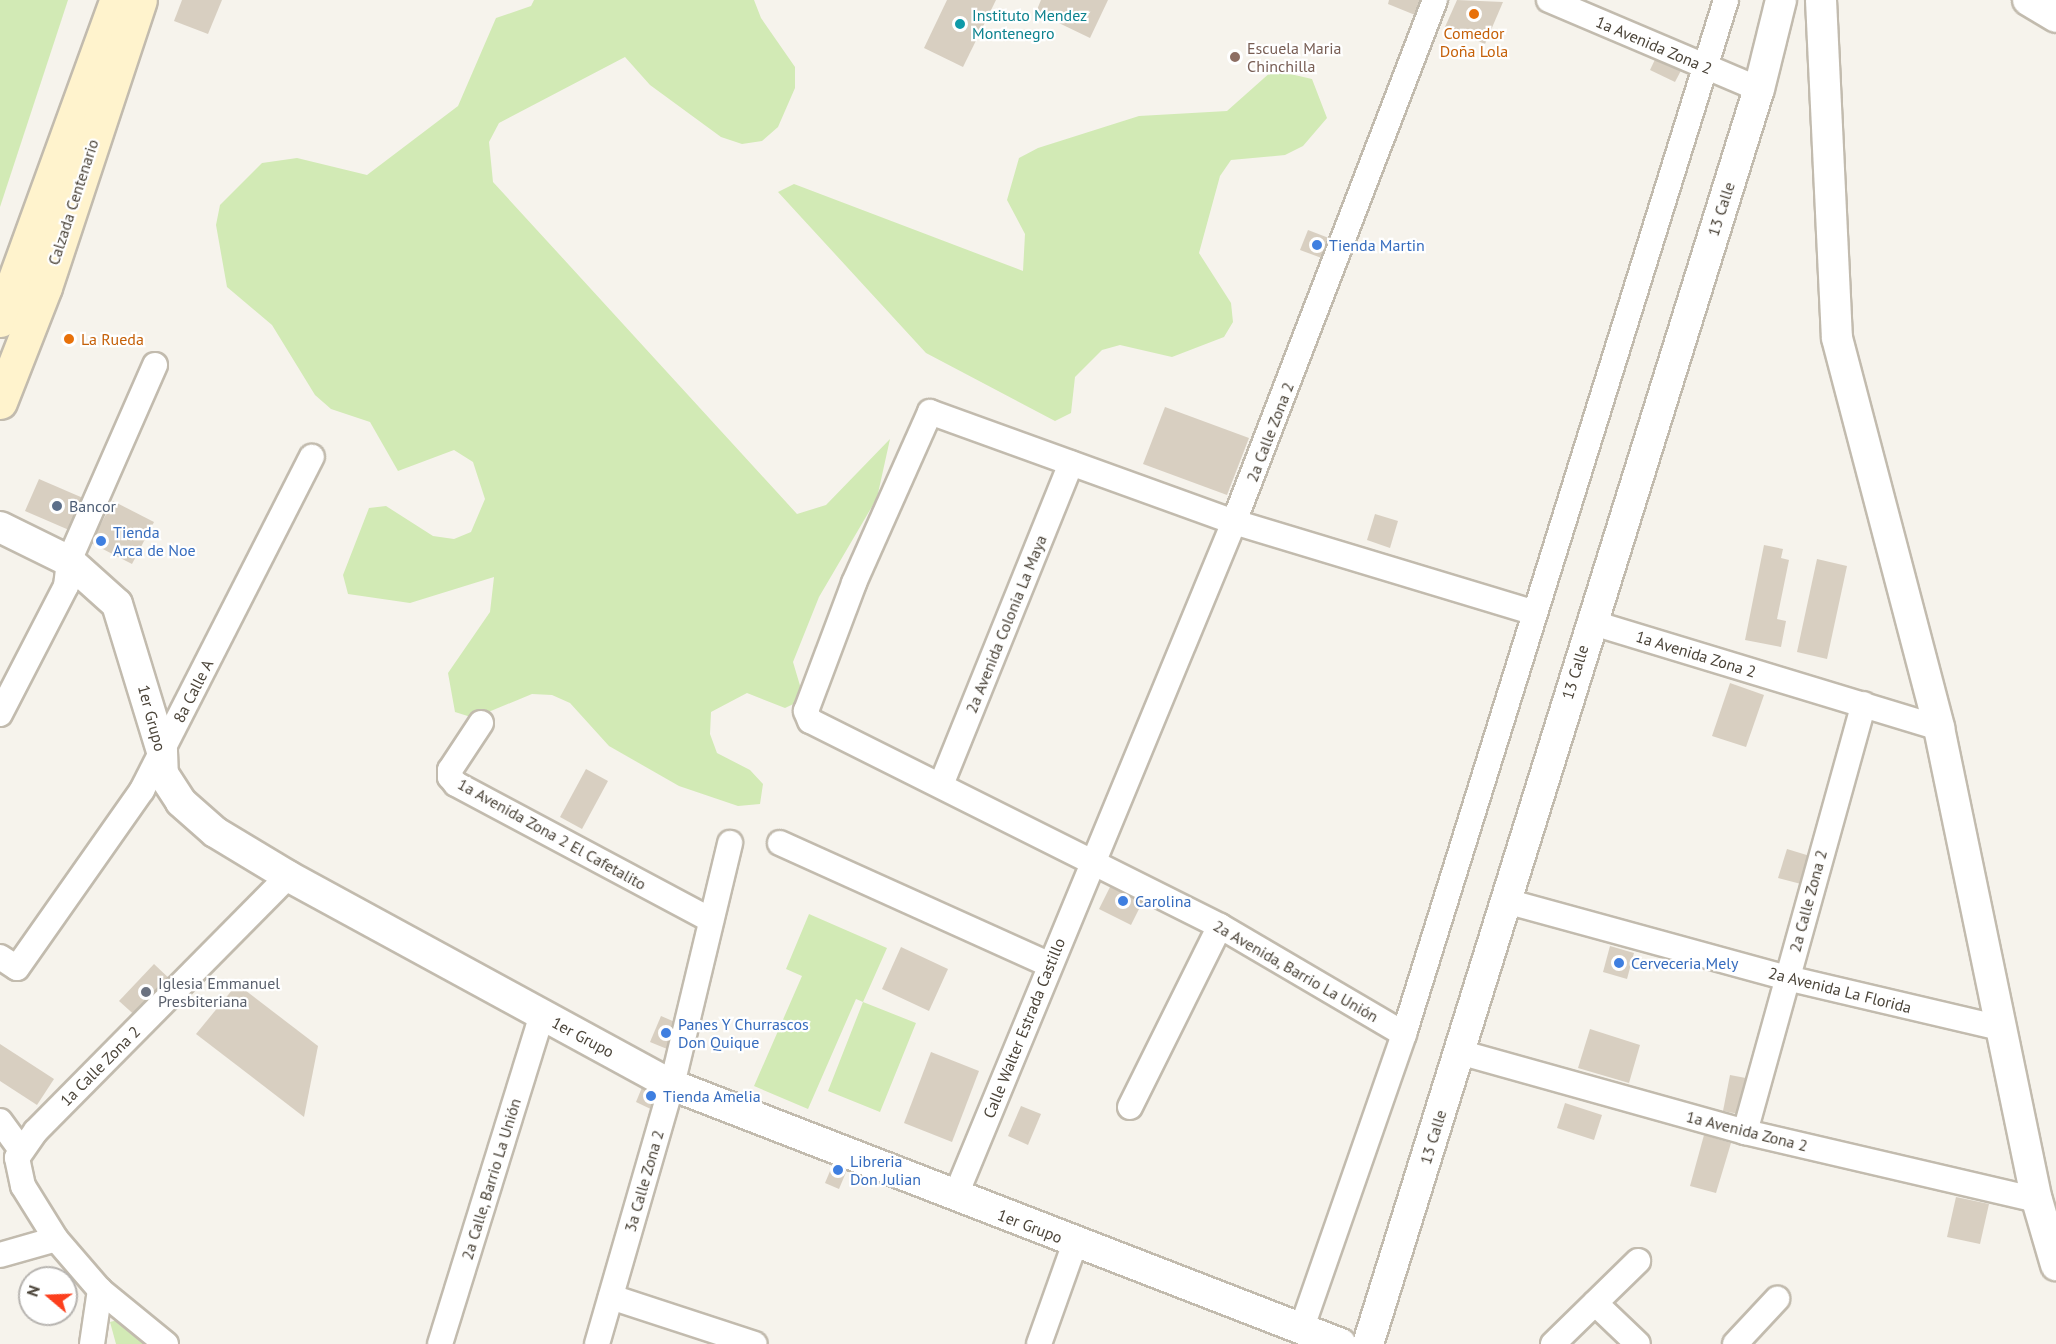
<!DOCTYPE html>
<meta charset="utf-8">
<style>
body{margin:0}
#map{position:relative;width:2056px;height:1344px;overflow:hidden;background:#f6f3ec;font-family:"PT Sans",sans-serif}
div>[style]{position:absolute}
.green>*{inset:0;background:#d2eab5}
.building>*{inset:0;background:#d8cfc1}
.roads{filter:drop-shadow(2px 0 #c2bbae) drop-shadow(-2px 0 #c2bbae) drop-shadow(0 2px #c2bbae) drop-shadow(0 -2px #c2bbae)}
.minor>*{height:24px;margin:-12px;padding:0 12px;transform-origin:12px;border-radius:12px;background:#fff}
.tertiary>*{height:30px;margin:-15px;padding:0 15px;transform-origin:15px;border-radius:15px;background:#fff}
.secondary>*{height:33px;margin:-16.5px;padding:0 16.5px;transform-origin:16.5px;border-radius:16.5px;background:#fff3cd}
.dots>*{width:16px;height:16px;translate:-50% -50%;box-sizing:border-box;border:3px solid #fff;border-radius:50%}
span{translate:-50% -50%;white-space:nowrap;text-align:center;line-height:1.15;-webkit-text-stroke:4.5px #fff;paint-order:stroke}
.culture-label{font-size:16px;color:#0d838f}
.left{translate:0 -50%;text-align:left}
.food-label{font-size:16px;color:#c56008}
.street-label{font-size:16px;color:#4b4439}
.education-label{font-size:16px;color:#785e54}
.shop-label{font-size:16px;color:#366cbe}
.service-label{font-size:16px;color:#4e5e75}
.worship-label{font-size:16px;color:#5b616d}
.north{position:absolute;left:18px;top:1266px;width:60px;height:60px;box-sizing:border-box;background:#fff;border:2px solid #b7b4b0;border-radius:50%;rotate:289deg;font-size:16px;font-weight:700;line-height:24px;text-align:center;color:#4b4439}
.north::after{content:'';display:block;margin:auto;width:21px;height:27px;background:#fc3f1d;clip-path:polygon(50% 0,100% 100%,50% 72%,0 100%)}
</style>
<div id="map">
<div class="green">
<div style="clip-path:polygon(0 0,68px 0,0 207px)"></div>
<div style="clip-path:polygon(534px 0,754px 0,761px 18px,795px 67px,795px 88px,778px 127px,762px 141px,742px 144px,721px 137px,650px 85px,625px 57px,499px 123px,489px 142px,493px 182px,797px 514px,826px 505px,890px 439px,877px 498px,819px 597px,793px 662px,804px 699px,785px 708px,747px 693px,711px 712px,710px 734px,717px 753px,750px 770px,763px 784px,760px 804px,738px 806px,679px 786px,609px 746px,570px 703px,552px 695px,532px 694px,474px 718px,455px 712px,448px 673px,490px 612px,494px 577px,410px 603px,348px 594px,343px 575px,369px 508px,386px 506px,433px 536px,454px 539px,471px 532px,485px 499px,473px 462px,454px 450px,398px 471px,370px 422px,331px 409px,315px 395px,272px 325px,227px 287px,216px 225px,220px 205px,262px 163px,297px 158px,367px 175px,458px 106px,496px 18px,531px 6px)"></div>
<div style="clip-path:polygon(1273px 70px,1312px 79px,1327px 118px,1303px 146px,1285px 155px,1231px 160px,1220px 176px,1199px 253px,1231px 303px,1233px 322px,1224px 337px,1172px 357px,1120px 345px,1102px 350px,1075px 377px,1071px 413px,1055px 421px,926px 353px,778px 192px,794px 184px,1023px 271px,1025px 234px,1007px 200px,1019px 158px,1038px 148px,1139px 116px,1227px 111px)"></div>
<div style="clip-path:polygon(809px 914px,887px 948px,863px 1002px,916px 1023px,880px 1112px,828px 1091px,863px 1002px,856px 999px,808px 1109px,754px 1086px,802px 976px,786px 969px)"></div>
<div style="clip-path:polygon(125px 1318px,158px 1344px,116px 1344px,110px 1322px)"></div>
</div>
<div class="building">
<div style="clip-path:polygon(182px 0,222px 0,208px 34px,174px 21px)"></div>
<div style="clip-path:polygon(947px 0,996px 0,963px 67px,924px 48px)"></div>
<div style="clip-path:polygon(1041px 0,1108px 0,1090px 38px,1036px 12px)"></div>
<div style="clip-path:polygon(1389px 0,1427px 0,1420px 17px,1388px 4px)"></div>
<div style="clip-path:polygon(1457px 0,1503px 2px,1485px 44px,1445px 27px)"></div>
<div style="clip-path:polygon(1660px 49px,1686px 61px,1675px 82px,1650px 70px)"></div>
<div style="clip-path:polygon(1308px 230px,1334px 240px,1327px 260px,1300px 250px)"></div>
<div style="clip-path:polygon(1165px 407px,1249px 438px,1227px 495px,1143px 464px)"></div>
<div style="clip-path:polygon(39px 479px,90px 501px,76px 533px,25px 511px)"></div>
<div style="clip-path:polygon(113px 501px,154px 522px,132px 564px,91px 543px)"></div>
<div style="clip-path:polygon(1375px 514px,1398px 521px,1390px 548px,1367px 540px)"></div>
<div style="clip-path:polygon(1764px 545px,1783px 549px,1781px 558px,1789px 560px,1777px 619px,1786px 621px,1781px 647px,1745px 640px)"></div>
<div style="clip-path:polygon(1817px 559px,1847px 566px,1827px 659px,1797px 652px)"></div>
<div style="clip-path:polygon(1730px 683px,1764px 695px,1746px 747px,1712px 736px)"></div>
<div style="clip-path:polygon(586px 769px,608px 781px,582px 829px,560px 817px)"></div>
<div style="clip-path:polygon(1787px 849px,1810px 856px,1801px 884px,1778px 878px)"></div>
<div style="clip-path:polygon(1115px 877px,1147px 893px,1131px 925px,1099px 909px)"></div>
<div style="clip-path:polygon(1610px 946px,1634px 953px,1627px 979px,1603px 972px)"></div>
<div style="clip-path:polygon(901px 947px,948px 969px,929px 1011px,882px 989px)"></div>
<div style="clip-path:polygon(154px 964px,173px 982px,139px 1019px,119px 1001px)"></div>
<div style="clip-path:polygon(237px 984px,318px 1046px,304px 1117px,196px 1034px)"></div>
<div style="clip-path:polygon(661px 1016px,682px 1025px,672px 1051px,650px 1042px)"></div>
<div style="clip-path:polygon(1590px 1029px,1640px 1045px,1629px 1083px,1578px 1068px)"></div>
<div style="clip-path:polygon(0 1044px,54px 1079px,37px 1105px,0 1081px)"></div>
<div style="clip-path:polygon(931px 1052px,979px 1071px,952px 1142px,904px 1123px)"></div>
<div style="clip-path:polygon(1730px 1075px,1751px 1079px,1744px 1115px,1723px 1111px)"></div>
<div style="clip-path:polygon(645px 1080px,667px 1090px,657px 1112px,636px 1102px)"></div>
<div style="clip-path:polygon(1565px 1103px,1602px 1115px,1594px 1140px,1557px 1128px)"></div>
<div style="clip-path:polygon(1021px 1106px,1041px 1114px,1028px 1145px,1008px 1136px)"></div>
<div style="clip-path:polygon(1704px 1135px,1731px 1143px,1716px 1193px,1690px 1186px)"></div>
<div style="clip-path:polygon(838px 1152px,852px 1158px,839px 1189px,825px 1183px)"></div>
<div style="clip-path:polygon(1956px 1197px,1989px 1204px,1980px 1244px,1947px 1237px)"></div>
</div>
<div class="roads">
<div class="minor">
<div style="left:1549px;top:0;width:228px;rotate:23deg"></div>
<div style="left:1590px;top:622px;width:365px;rotate:16.9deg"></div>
<div style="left:0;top:714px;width:144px;rotate:-62.7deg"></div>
<div style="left:66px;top:586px;width:25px;rotate:-83deg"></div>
<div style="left:69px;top:561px;width:214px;rotate:-66.3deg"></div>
<div style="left:481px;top:723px;width:56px;rotate:123.4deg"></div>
<div style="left:450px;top:770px;width:7px;rotate:90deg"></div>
<div style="left:450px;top:777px;width:9px;rotate:49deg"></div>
<div style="left:456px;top:784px;width:289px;rotate:28.1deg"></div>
<div style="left:941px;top:785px;width:347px;rotate:-68deg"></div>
<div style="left:780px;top:843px;width:296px;rotate:24.3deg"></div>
<div style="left:1506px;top:901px;width:291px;rotate:15.3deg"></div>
<div style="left:1787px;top:978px;width:219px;rotate:13.2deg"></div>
<div style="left:0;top:957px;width:20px;rotate:33deg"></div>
<div style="left:17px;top:968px;width:218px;rotate:-54.9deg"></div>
<div style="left:142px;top:790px;width:374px;rotate:-63deg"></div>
<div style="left:1404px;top:1034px;width:213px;rotate:-149.6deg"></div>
<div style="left:1220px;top:926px;width:458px;rotate:-153.4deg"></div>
<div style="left:810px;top:721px;width:11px;rotate:-112deg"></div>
<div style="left:806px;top:711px;width:137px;rotate:-69.4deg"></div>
<div style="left:854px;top:583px;width:187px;rotate:-66deg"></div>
<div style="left:930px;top:412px;width:323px;rotate:19.9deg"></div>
<div style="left:1234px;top:522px;width:314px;rotate:16.8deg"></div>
<div style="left:1459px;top:1052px;width:297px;rotate:15.6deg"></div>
<div style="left:1745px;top:1132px;width:300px;rotate:13.1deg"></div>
<div style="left:1130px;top:1107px;width:202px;rotate:-63.6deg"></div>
<div style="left:0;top:1121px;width:36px;rotate:54deg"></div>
<div style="left:1745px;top:1132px;width:444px;rotate:-74.5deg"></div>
<div style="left:955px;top:1197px;width:730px;rotate:-67.54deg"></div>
<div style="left:1234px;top:522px;width:559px;rotate:-68.94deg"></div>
<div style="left:0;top:1255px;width:58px;rotate:-15.9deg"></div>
<div style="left:611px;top:1297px;width:151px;rotate:18.1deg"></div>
<div style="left:1595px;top:1303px;width:59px;rotate:43.6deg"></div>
<div style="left:1301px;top:1330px;width:313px;rotate:-70.8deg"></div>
<div style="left:1404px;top:1034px;width:1083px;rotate:-72.7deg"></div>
<div style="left:92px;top:1344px;width:55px;rotate:-81.6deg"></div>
<div style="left:166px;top:1344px;width:85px;rotate:-140.7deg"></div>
<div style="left:100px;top:1290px;width:67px;rotate:-130.8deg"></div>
<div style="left:56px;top:1239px;width:62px;rotate:-121.9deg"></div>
<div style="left:23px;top:1186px;width:29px;rotate:-102deg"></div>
<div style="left:17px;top:1158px;width:33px;rotate:-55deg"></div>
<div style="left:36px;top:1131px;width:359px;rotate:-45.3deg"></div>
<div style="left:440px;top:1344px;width:344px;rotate:-72.8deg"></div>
<div style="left:597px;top:1344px;width:270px;rotate:-73.9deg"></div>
<div style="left:672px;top:1085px;width:249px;rotate:-76.5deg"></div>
<div style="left:1039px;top:1344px;width:107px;rotate:-70.4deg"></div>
<div style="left:1553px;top:1344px;width:119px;rotate:-44.3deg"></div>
<div style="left:1735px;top:1344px;width:62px;rotate:-47deg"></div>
</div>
<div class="tertiary">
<div style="left:1821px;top:0;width:338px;rotate:87.3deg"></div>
<div style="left:1837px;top:338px;width:403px;rotate:75.3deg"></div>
<div style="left:1939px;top:728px;width:482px;rotate:78.3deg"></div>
<div style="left:2037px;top:1200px;width:68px;rotate:73.7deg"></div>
<div style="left:2028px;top:0;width:33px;rotate:31deg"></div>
<div style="left:0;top:527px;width:77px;rotate:26.2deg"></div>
<div style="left:69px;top:561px;width:64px;rotate:41.9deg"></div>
<div style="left:117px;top:604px;width:154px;rotate:73deg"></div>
<div style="left:162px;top:751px;width:23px;rotate:88deg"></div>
<div style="left:163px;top:774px;width:33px;rotate:57deg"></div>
<div style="left:181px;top:802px;width:45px;rotate:41.4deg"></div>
<div style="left:215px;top:832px;width:85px;rotate:31.1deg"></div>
<div style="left:288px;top:876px;width:437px;rotate:28.6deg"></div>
<div style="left:672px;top:1085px;width:717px;rotate:21.16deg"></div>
<div style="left:1368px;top:1344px;width:1314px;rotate:-72.7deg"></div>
<div style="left:1759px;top:89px;width:92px;rotate:-76.1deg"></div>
</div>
<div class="secondary">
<div style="left:0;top:320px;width:338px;rotate:-70deg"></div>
<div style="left:0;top:402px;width:123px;rotate:-68.6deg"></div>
<div style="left:45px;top:287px;width:302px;rotate:-71.7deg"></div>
</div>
</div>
<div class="dots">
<div style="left:1474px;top:14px;background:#e8710a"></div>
<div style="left:960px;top:24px;background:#0f9aa8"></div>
<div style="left:1235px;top:57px;background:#8d6e63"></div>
<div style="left:1317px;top:245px;background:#3f7fe0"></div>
<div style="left:69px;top:339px;background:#e8710a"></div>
<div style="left:57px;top:506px;background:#5c6f8a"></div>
<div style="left:101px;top:541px;background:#3f7fe0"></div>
<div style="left:1123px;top:901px;background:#3f7fe0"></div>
<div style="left:1619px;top:963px;background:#3f7fe0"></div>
<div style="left:146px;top:992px;background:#6b7280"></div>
<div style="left:666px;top:1033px;background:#3f7fe0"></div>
<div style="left:651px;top:1096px;background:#3f7fe0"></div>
<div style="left:838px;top:1170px;background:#3f7fe0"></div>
</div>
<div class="culture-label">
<span class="left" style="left:972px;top:24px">Instituto Mendez<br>Montenegro</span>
</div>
<div class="food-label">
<span style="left:1474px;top:42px">Comedor<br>Doña Lola</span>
<span class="left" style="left:81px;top:339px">La Rueda</span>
</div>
<div class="street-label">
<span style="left:1654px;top:45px;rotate:23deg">1a Avenida Zona 2</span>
<span style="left:73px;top:202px;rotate:-72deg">Calzada Centenario</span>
<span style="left:1721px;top:209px;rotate:-72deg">13 Calle</span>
<span style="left:1270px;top:432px;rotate:-69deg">2a Calle Zona 2</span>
<span style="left:1006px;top:624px;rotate:-68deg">2a Avenida Colonia La Maya</span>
<span style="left:1696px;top:654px;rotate:17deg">1a Avenida Zona 2</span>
<span style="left:1575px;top:672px;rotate:-73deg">13 Calle</span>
<span style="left:193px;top:691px;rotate:-63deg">8a Calle A</span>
<span style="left:152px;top:718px;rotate:75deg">1er Grupo</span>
<span style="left:552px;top:834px;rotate:29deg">1a Avenida Zona 2 El Cafetalito</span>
<span style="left:1808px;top:901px;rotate:-75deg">2a Calle Zona 2</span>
<span style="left:1296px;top:971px;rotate:30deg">2a Avenida, Barrio La Unión</span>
<span style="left:1840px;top:990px;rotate:14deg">2a Avenida La Florida</span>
<span style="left:1024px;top:1028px;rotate:-68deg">Calle Walter Estrada Castillo</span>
<span style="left:583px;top:1037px;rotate:28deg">1er Grupo</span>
<span style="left:100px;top:1066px;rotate:-45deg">1a Calle Zona 2</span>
<span style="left:1747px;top:1131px;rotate:14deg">1a Avenida Zona 2</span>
<span style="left:1433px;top:1137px;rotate:-73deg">13 Calle</span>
<span style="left:491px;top:1179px;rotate:-73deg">2a Calle, Barrio La Unión</span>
<span style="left:644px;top:1181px;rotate:-74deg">3a Calle Zona 2</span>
<span style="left:1030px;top:1226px;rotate:21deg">1er Grupo</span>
</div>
<div class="education-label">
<span class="left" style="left:1247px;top:57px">Escuela Maria<br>Chinchilla</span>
</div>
<div class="shop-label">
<span class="left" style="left:1329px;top:245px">Tienda Martin</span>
<span class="left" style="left:113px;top:541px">Tienda<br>Arca de Noe</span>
<span class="left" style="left:1135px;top:901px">Carolina</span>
<span class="left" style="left:1631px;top:963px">Cerveceria Mely</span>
<span class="left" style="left:678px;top:1033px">Panes Y Churrascos<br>Don Quique</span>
<span class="left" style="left:663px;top:1096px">Tienda Amelia</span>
<span class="left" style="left:850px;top:1170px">Libreria<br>Don Julian</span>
</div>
<div class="service-label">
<span class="left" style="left:69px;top:506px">Bancor</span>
</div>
<div class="worship-label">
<span class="left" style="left:158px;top:992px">Iglesia Emmanuel<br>Presbiteriana</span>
</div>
<div class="north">N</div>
</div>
